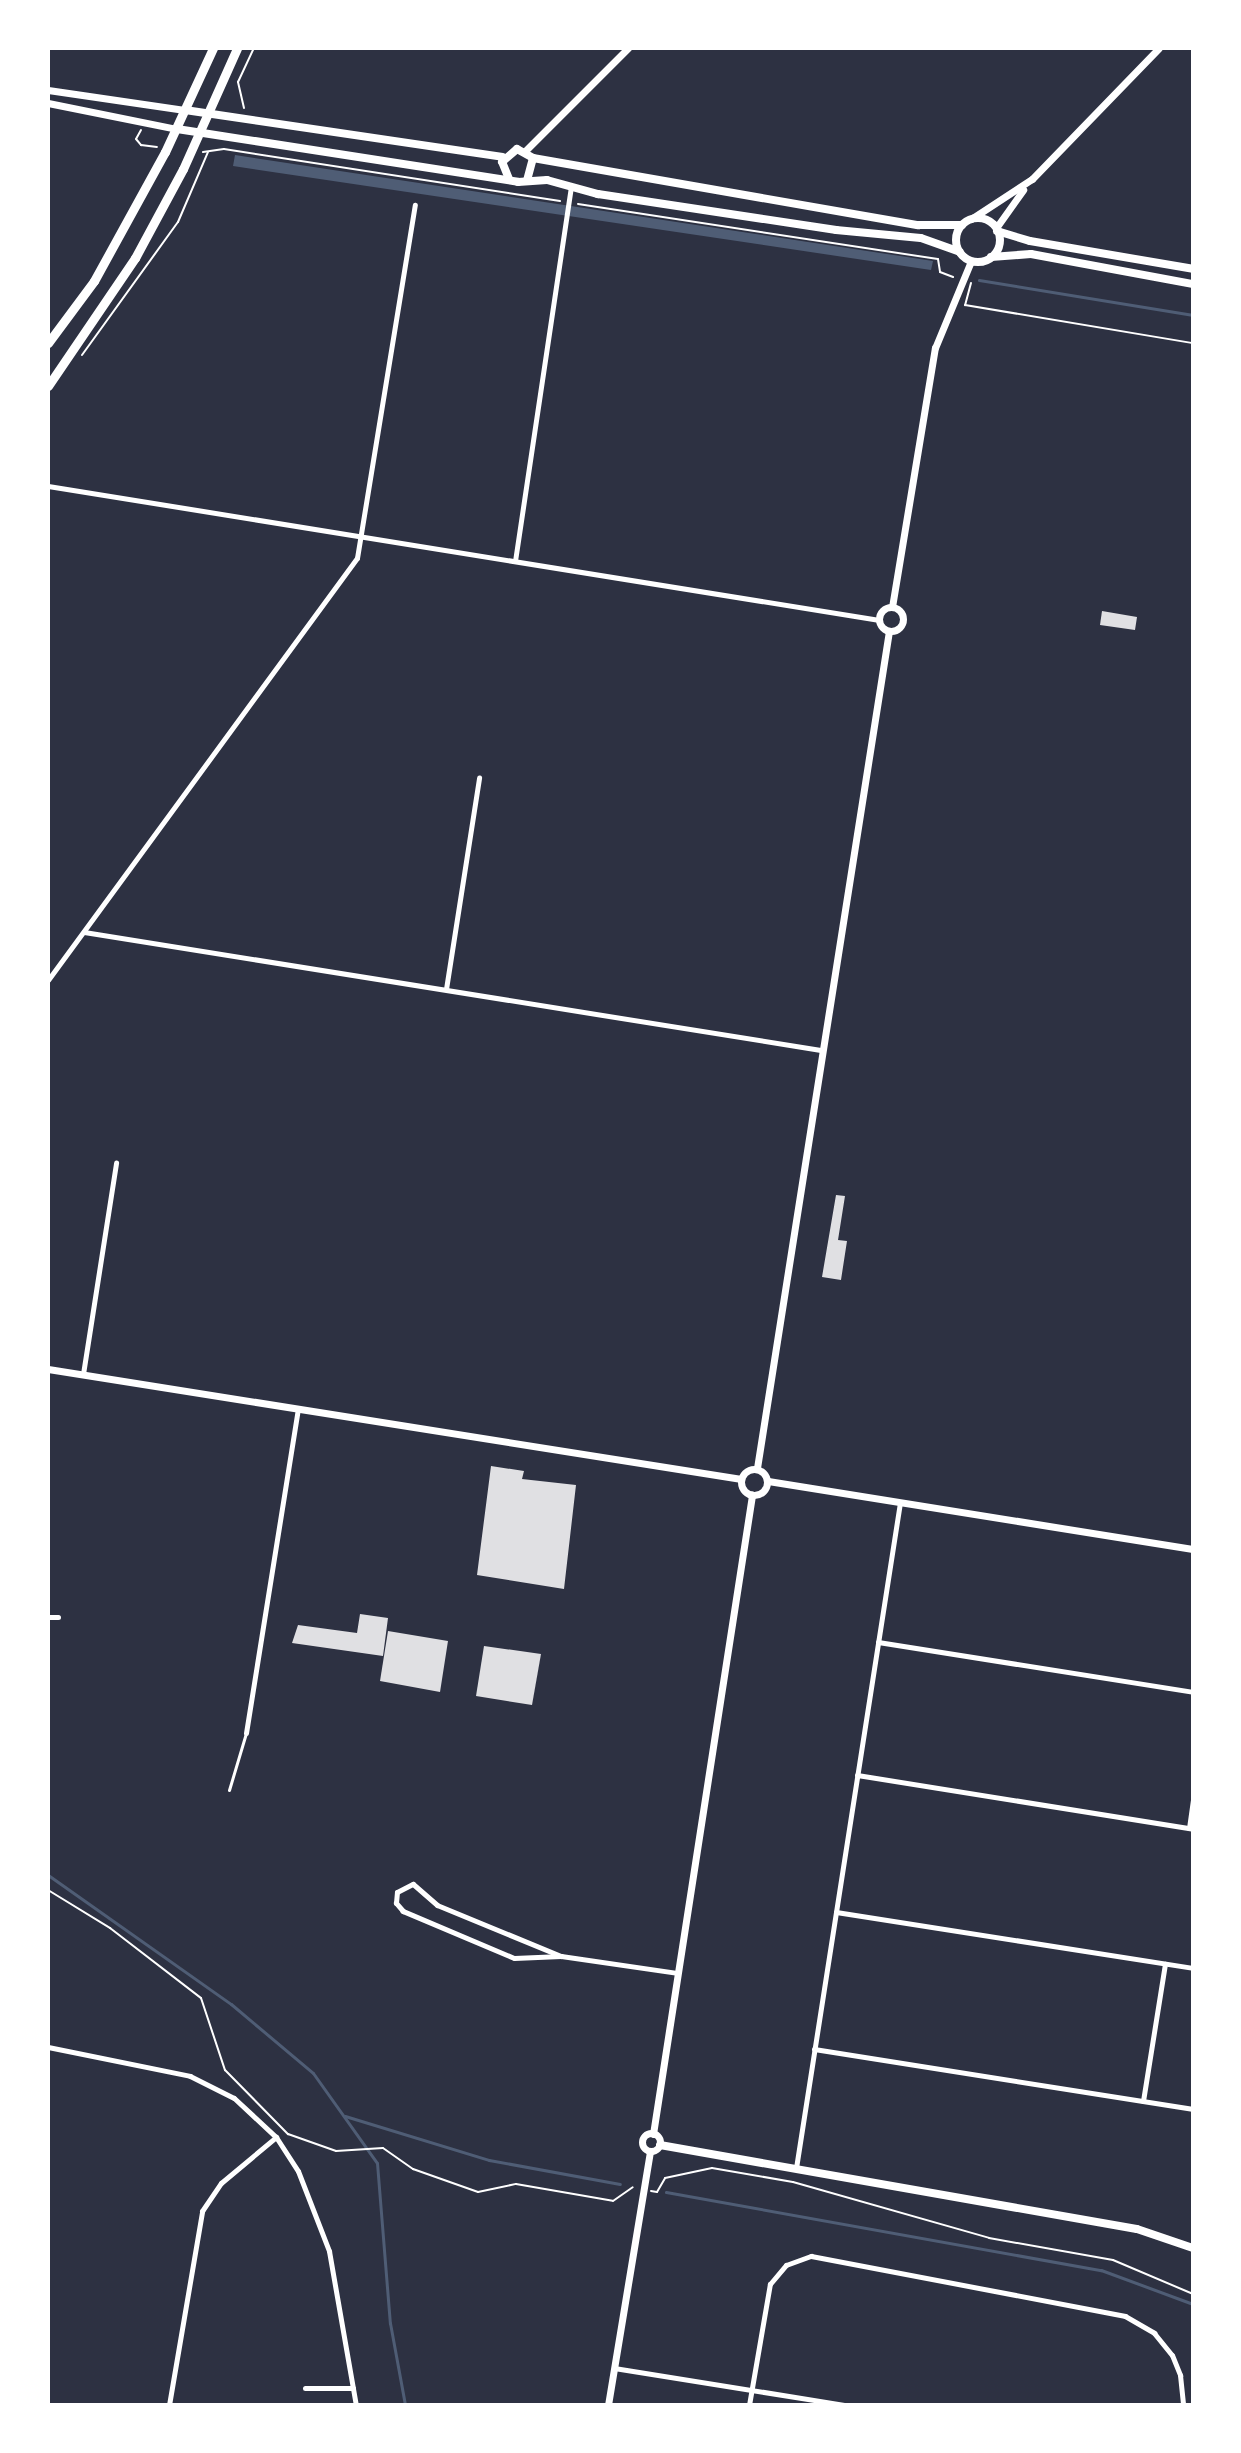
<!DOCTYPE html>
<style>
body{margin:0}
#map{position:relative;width:1241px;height:2453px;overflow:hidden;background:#2d3142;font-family:Helvetica,sans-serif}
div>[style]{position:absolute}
.water>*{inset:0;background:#4f5d75}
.stream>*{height:3px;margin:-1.5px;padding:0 1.5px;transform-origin:1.5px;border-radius:1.5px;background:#4f5d75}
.building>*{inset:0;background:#e0e0e3}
.path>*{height:2px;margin:-1px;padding:0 1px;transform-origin:1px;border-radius:1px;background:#fff}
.service>*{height:3px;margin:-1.5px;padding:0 1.5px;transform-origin:1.5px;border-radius:1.5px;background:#fff}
.minor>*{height:5px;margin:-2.5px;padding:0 2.5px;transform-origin:2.5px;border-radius:2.5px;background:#fff}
.tertiary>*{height:7px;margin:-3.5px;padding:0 3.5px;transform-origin:3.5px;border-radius:3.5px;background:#fff}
.tertiary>.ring{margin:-3.5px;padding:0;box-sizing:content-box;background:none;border:7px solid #fff;border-radius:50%}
.secondary>*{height:8px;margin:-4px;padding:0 4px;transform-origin:4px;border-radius:4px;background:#fff}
.secondary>.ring{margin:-4px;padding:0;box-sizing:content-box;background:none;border:8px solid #fff;border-radius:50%}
.primary>*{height:9px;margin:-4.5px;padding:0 4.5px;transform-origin:4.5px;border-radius:4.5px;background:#fff}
span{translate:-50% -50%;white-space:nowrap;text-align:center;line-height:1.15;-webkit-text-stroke:6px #fff;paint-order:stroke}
.frame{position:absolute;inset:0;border:50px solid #fff;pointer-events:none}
</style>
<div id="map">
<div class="water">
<div style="clip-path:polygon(235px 155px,933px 261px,931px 270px,233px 166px)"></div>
</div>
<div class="stream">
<div style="left:979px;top:280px;width:217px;rotate:9.3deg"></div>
<div style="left:48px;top:1875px;width:224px;rotate:35.2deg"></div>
<div style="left:231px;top:2004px;width:107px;rotate:40.1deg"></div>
<div style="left:313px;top:2073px;width:110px;rotate:54.6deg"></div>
<div style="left:377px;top:2163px;width:161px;rotate:85.4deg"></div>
<div style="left:390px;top:2323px;width:83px;rotate:79.6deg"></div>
<div style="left:345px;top:2116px;width:151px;rotate:17deg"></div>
<div style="left:489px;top:2160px;width:133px;rotate:10.4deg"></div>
<div style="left:666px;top:2192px;width:442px;rotate:10.2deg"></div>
<div style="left:1101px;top:2270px;width:98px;rotate:20.3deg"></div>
</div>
<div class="building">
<div style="clip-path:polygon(1102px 611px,1137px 617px,1135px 630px,1100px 625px)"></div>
<div style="clip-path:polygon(836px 1195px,845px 1196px,838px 1240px,847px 1241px,841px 1280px,822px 1277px)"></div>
<div style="clip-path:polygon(491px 1466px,524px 1471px,522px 1479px,576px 1485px,564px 1589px,477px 1575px)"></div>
<div style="clip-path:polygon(360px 1614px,388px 1618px,383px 1656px,292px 1643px,298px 1625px,357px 1633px)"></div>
<div style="clip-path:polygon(388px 1631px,448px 1641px,440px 1692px,380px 1681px)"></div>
<div style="clip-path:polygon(484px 1646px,541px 1654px,532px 1705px,476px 1696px)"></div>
</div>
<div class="path">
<div style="left:244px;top:108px;width:27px;rotate:-103deg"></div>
<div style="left:238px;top:82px;width:38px;rotate:-65deg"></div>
<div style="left:141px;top:130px;width:10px;rotate:119deg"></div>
<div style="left:136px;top:139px;width:8px;rotate:50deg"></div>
<div style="left:141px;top:145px;width:16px;rotate:7deg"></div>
<div style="left:203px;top:152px;width:21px;rotate:-8deg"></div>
<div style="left:224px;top:149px;width:340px;rotate:8.8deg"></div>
<div style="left:578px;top:204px;width:364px;rotate:8.7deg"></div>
<div style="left:938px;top:259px;width:13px;rotate:81deg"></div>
<div style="left:940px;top:272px;width:14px;rotate:21deg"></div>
<div style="left:971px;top:283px;width:23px;rotate:105deg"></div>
<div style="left:965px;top:305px;width:231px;rotate:9.5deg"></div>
<div style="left:82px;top:355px;width:164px;rotate:-54.2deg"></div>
<div style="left:178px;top:222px;width:76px;rotate:-66.8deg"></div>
<div style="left:48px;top:1890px;width:73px;rotate:31.5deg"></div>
<div style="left:110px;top:1928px;width:115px;rotate:37.6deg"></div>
<div style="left:201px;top:1998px;width:76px;rotate:71.6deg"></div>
<div style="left:225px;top:2070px;width:90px;rotate:45.5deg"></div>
<div style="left:288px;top:2134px;width:51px;rotate:19.5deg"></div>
<div style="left:336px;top:2151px;width:47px;rotate:-3.7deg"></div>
<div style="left:383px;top:2148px;width:37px;rotate:35deg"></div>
<div style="left:413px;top:2169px;width:69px;rotate:19.5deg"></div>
<div style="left:478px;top:2192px;width:39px;rotate:-12deg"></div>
<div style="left:516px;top:2184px;width:98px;rotate:9.9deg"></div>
<div style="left:613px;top:2201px;width:24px;rotate:-35deg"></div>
<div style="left:651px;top:2191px;width:6px;rotate:9deg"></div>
<div style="left:657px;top:2192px;width:16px;rotate:-60deg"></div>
<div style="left:665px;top:2178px;width:48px;rotate:-12deg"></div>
<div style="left:712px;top:2168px;width:82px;rotate:9.8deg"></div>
<div style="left:793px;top:2182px;width:204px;rotate:15.9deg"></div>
<div style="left:989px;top:2238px;width:126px;rotate:10.1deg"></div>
<div style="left:1113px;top:2260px;width:87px;rotate:23deg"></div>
</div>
<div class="service">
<div style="left:229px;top:1790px;width:59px;rotate:-73.4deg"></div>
</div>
<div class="minor">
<div style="left:48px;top:486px;width:842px;rotate:9.16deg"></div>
<div style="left:515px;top:561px;width:378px;rotate:-81.5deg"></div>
<div style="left:84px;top:932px;width:746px;rotate:9.1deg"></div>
<div style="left:48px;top:980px;width:523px;rotate:-53.79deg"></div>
<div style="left:357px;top:558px;width:358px;rotate:-80.7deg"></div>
<div style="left:446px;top:989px;width:214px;rotate:-81.1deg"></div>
<div style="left:83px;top:1374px;width:214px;rotate:-81.1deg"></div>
<div style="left:48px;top:1617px;width:10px"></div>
<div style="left:878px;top:1642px;width:319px;rotate:9deg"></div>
<div style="left:246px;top:1733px;width:328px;rotate:-80.9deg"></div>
<div style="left:857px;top:1775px;width:340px;rotate:9.1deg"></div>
<div style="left:1189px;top:1828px;width:28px;rotate:-82deg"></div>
<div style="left:836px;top:1912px;width:361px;rotate:8.9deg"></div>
<div style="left:561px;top:1956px;width:47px;rotate:177.6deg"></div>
<div style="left:514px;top:1958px;width:121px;rotate:-157.1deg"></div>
<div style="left:403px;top:1911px;width:11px;rotate:-131deg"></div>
<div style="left:396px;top:1903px;width:11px;rotate:-85deg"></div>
<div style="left:397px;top:1892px;width:18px;rotate:-27deg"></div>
<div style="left:413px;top:1884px;width:32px;rotate:41deg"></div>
<div style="left:437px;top:1905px;width:134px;rotate:22.4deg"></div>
<div style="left:561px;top:1956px;width:117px;rotate:8.3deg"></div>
<div style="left:48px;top:2047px;width:145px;rotate:11.5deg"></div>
<div style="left:190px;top:2076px;width:49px;rotate:26.6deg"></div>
<div style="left:234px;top:2098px;width:57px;rotate:42.9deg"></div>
<div style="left:276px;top:2137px;width:40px;rotate:57.1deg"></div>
<div style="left:298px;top:2171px;width:86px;rotate:68.8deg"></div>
<div style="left:329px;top:2251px;width:156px;rotate:80.1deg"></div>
<div style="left:814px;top:2049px;width:384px;rotate:9deg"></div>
<div style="left:1143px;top:2101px;width:139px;rotate:-80.9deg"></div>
<div style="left:796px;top:2168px;width:674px;rotate:-81.12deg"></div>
<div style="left:614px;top:2368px;width:233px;rotate:9.1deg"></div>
<div style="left:305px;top:2388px;width:48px"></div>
<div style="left:169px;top:2405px;width:197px;rotate:-80.3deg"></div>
<div style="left:202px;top:2211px;width:34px;rotate:-56deg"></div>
<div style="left:221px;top:2183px;width:72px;rotate:-39.9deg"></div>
<div style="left:749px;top:2405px;width:123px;rotate:-80.2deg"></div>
<div style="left:770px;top:2284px;width:25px;rotate:-50deg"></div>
<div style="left:786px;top:2265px;width:27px;rotate:-20deg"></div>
<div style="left:811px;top:2256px;width:320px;rotate:10.8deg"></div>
<div style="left:1125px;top:2316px;width:34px;rotate:30deg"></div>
<div style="left:1154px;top:2333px;width:28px;rotate:51deg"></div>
<div style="left:1172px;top:2355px;width:22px;rotate:68deg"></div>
<div style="left:1180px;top:2375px;width:30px;rotate:84deg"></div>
</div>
<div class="tertiary">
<div style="left:48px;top:90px;width:138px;rotate:8.3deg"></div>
<div style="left:48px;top:103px;width:132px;rotate:11.4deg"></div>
<div style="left:525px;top:151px;width:146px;rotate:-45deg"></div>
<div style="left:971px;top:219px;width:73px;rotate:-33.3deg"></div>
<div style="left:1032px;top:179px;width:182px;rotate:-45.9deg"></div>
<div style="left:996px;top:228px;width:47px;rotate:-54.6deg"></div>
<div class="ring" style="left:879px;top:607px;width:17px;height:17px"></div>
<div style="left:892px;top:607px;width:263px;rotate:-80.6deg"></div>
<div style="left:935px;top:348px;width:94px;rotate:-67.5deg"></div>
<div style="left:48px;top:1369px;width:702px;rotate:9.02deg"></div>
<div style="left:757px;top:1468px;width:847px;rotate:-81.04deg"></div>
<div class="ring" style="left:741px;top:1469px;width:19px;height:19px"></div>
<div style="left:768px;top:1481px;width:430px;rotate:9.1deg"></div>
<div class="ring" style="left:642px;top:2133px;width:11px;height:11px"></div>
<div style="left:653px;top:2134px;width:647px;rotate:-81.19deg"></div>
<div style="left:608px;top:2405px;width:257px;rotate:-80.6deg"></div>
</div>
<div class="secondary">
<div style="left:185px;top:110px;width:321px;rotate:8.4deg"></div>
<div style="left:177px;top:129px;width:345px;rotate:8.8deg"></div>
<div style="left:518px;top:182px;width:29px;rotate:-4deg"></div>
<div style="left:547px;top:180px;width:53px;rotate:15.4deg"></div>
<div style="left:598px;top:194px;width:241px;rotate:8.6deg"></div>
<div style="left:836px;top:230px;width:85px;rotate:5.4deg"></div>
<div style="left:921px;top:238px;width:41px;rotate:19.7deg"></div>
<div style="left:533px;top:158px;width:391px;rotate:9.9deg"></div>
<div style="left:918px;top:225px;width:44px"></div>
<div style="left:509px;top:179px;width:18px;rotate:-112deg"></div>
<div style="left:502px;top:162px;width:20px;rotate:-41deg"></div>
<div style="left:517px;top:149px;width:18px;rotate:29deg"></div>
<div style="left:533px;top:158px;width:23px;rotate:105deg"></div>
<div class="ring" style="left:956px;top:218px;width:36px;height:36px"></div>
<div style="left:997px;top:231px;width:34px;rotate:17deg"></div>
<div style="left:1030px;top:241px;width:165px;rotate:9.7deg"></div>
<div style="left:991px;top:257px;width:40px;rotate:-4.3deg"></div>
<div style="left:1031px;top:254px;width:165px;rotate:10.5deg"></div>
<div style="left:660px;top:2145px;width:484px;rotate:10deg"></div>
<div style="left:1137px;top:2229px;width:59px;rotate:18.7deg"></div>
</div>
<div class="primary">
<div style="left:48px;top:343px;width:77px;rotate:-53.4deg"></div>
<div style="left:94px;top:281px;width:147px;rotate:-61.2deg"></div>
<div style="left:165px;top:152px;width:115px;rotate:-65.2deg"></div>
<div style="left:48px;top:386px;width:155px;rotate:-55.8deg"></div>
<div style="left:135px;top:258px;width:101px;rotate:-61.7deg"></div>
<div style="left:183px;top:169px;width:133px;rotate:-65.9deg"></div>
</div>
<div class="frame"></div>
</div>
